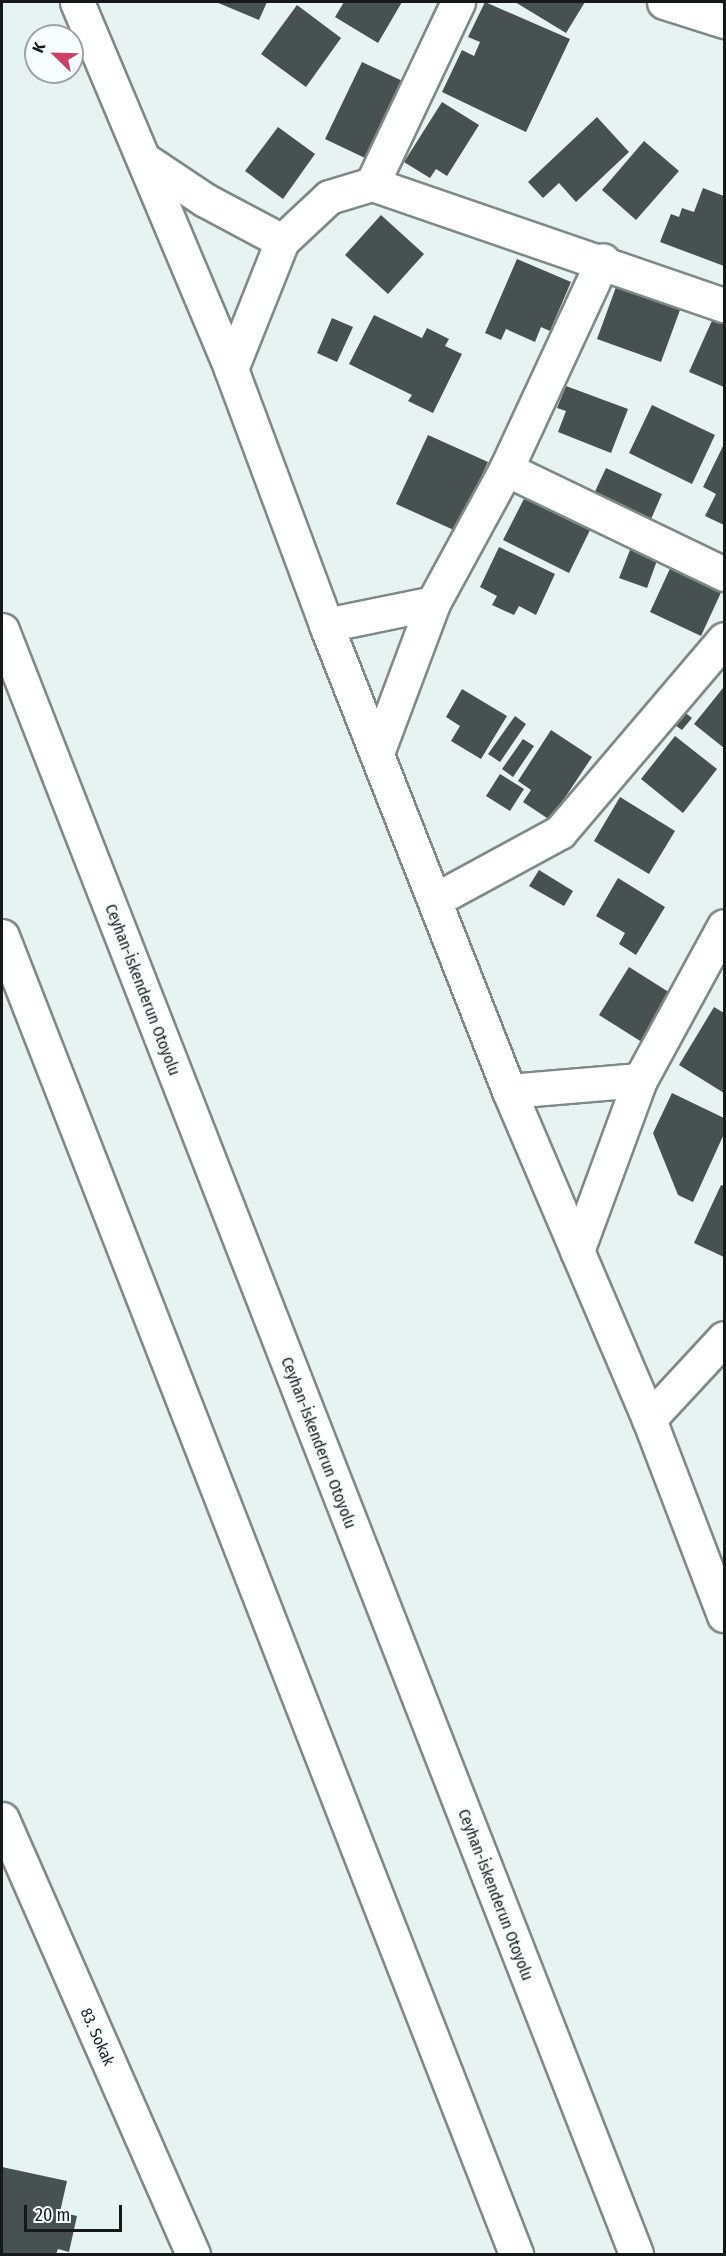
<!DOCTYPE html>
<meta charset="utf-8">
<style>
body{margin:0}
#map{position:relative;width:726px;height:2256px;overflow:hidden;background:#e6f3f1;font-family:"Fira Sans Condensed",sans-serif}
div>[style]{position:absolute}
.building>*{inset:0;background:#475150}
.roads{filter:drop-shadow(2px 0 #7e8988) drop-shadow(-2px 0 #7e8988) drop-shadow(0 2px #7e8988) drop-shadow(0 -2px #7e8988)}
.minor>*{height:33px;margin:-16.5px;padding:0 16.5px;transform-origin:16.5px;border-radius:16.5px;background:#fff}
.tertiary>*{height:33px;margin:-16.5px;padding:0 16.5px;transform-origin:16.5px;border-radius:16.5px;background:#fff}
.motorway>*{height:33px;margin:-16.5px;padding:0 16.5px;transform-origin:16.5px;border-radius:16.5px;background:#fff}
span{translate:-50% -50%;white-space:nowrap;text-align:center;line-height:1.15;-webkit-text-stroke:6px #f7fffe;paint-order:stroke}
.street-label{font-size:16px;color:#151a19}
.frame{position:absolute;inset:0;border:3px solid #151a19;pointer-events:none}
.north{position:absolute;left:24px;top:24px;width:60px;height:60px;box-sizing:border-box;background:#f7fffe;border:2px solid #9da3a2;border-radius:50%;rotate:293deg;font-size:16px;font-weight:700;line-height:24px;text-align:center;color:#151a19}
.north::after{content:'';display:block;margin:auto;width:21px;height:27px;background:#cd3f66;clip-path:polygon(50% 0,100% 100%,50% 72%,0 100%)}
.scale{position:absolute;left:24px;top:2205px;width:98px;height:27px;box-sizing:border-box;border:3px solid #151a19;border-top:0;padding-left:8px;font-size:18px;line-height:21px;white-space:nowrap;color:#151a19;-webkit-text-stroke:4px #f7fffe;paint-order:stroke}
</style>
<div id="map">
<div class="building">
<div style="clip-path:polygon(216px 2px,267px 2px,259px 20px)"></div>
<div style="clip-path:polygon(344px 2px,402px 2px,378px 43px,335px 17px)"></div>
<div style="clip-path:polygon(485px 2px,570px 39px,526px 132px,442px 92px,462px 50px,474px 56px,480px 42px,468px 37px)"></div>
<div style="clip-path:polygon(515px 2px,585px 2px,566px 33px)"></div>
<div style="clip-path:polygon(297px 5px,341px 38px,306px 87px,261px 54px)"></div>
<div style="clip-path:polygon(362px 62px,409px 84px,384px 137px,377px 133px,365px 158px,325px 139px)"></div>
<div style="clip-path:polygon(442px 102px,479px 125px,447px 176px,436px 169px,430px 178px,404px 162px)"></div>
<div style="clip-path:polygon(597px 117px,629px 152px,576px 202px,559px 183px,543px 198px,528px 182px)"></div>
<div style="clip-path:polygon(278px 127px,315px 154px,283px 199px,245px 171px)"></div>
<div style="clip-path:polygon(644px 141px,679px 171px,636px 220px,602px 190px)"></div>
<div style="clip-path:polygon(703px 188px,724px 196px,724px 266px,660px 242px,671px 214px,679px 217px,682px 208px,694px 212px)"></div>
<div style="clip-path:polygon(381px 215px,424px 254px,388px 294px,345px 255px)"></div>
<div style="clip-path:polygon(517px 259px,571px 282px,550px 331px,541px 327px,535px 342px,506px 329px,501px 340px,485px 333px)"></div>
<div style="clip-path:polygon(616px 287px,680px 310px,661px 362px,597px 339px)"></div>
<div style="clip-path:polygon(715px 314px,724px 318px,724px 387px,689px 372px)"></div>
<div style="clip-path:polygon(374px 315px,422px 338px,427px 328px,449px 339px,445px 346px,462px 354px,433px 413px,408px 401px,412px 395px,349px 364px)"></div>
<div style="clip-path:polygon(332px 318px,353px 327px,337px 362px,317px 353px)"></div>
<div style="clip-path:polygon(566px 386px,628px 409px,611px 453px,558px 432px,566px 411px,557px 408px)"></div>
<div style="clip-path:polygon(652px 405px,715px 435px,692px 484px,629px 453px)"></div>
<div style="clip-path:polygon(428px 435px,488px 462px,456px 531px,396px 504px)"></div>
<div style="clip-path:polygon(724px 444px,724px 525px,705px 516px,716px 494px,703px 487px)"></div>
<div style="clip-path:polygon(606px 468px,662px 494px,648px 526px,591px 500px)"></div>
<div style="clip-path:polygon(528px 491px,593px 524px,569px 573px,503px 540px)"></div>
<div style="clip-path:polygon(632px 545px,659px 555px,647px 588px,619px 578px)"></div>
<div style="clip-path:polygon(499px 547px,555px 574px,536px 615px,519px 606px,514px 615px,492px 605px,497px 596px,480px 587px)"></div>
<div style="clip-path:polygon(673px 562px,724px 586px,701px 636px,650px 612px)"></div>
<div style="clip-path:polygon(723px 688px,724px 689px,724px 748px,694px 724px)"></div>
<div style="clip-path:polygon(462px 689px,507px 716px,481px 759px,451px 741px,460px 726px,446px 717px)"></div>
<div style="clip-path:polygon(679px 708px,692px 718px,682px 730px,669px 721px)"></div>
<div style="clip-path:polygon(515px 716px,526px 724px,500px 762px,488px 754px)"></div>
<div style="clip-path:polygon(551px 730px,592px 757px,550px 820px,523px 802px,531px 790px,518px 781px)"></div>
<div style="clip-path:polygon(675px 736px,717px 769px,683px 813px,641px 779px)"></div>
<div style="clip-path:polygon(523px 739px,534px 746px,513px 777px,502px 769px)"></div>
<div style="clip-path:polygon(500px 774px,524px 789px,510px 811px,486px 796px)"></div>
<div style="clip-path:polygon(620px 797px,675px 831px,649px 874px,594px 841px)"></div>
<div style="clip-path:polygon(539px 870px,573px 891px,564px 906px,529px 886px)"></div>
<div style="clip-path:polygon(618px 878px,665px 907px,636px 955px,619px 944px,625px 933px,596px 916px)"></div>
<div style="clip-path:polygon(629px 967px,675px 996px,645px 1044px,599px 1015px)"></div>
<div style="clip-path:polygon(714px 1007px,724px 1013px,724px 1093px,679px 1065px)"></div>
<div style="clip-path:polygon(672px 1093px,724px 1118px,724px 1134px,693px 1202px,678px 1195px,653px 1133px)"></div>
<div style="clip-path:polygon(721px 1185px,724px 1186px,724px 1257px,694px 1243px)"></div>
<div style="clip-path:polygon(2px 2167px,67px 2181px,60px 2212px,77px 2216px,69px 2252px,58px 2249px,56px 2254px,2px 2254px)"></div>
</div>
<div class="roads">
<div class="minor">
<div style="left:664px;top:2px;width:63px;rotate:17.6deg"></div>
<div style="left:145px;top:160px;width:72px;rotate:33.7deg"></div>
<div style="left:205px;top:200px;width:87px;rotate:28deg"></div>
<div style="left:372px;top:184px;width:372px;rotate:19deg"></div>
<div style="left:231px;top:369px;width:138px;rotate:-68.3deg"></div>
<div style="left:282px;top:241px;width:64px;rotate:-43.1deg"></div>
<div style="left:329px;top:197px;width:45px;rotate:-16.8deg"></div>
<div style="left:372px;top:184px;width:201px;rotate:-64.7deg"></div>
<div style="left:506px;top:469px;width:242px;rotate:25.7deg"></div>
<div style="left:326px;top:625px;width:109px;rotate:-11.6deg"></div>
<div style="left:377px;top:753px;width:160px;rotate:-69.5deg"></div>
<div style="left:433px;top:603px;width:153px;rotate:-61.4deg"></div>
<div style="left:506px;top:469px;width:230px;rotate:-65.1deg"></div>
<div style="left:435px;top:900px;width:142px;rotate:-28.5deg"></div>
<div style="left:560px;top:832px;width:253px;rotate:-49.6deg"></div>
<div style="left:509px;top:1091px;width:131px;rotate:-4.8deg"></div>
<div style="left:577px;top:1251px;width:182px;rotate:-69.8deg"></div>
<div style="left:640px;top:1080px;width:175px;rotate:-61.4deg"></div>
<div style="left:649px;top:1419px;width:110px;rotate:-47.2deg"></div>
<div style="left:2px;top:1819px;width:475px;rotate:66.3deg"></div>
</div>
<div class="tertiary">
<div style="left:77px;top:2px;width:398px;rotate:67.2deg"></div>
<div style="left:231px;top:369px;width:273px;rotate:69.6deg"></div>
<div style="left:326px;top:625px;width:501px;rotate:68.56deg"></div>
<div style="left:509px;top:1091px;width:357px;rotate:66.9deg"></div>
<div style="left:649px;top:1419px;width:210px;rotate:69.1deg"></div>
</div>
<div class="motorway">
<div style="left:2px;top:630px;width:1743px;rotate:68.67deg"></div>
<div style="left:2px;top:936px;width:1415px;rotate:68.69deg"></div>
</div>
</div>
<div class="street-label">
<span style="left:142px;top:990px;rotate:69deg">Ceyhan-İskenderun Otoyolu</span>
<span style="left:318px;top:1443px;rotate:69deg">Ceyhan-İskenderun Otoyolu</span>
<span style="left:495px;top:1895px;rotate:69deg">Ceyhan-İskenderun Otoyolu</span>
<span style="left:97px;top:2037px;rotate:66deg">83. Sokak</span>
</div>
<div class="frame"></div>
<div class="north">K</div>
<div class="scale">20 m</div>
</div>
